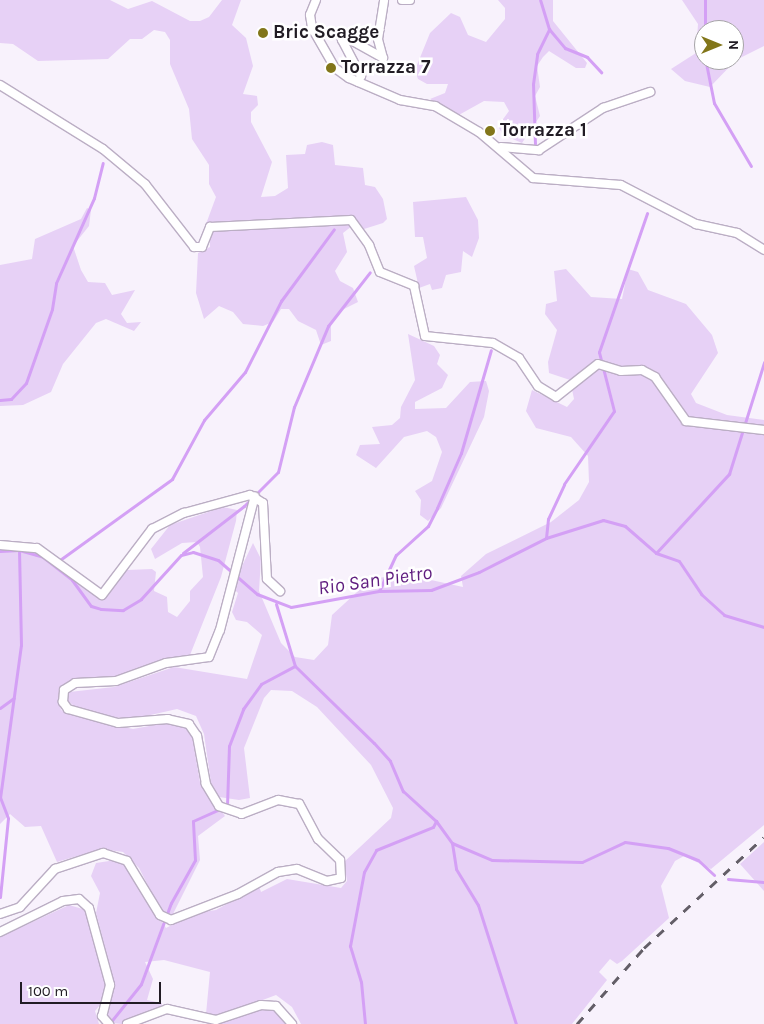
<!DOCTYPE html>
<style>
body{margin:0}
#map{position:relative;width:764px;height:1024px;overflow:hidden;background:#f8f2fc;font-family:Karla,sans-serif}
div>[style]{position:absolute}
.green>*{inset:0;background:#e7d1f6}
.stream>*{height:3px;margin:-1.5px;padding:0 1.5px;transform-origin:1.5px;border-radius:1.5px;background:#d4a0f5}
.roads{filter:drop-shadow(1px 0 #bbaec4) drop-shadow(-1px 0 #bbaec4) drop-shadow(0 1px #bbaec4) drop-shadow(0 -1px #bbaec4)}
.minor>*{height:8px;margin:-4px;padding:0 4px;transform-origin:4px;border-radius:4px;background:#fff}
.rail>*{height:3px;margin-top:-1.5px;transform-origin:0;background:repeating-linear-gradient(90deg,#635e67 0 9px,transparent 0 18px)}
.dots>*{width:14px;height:14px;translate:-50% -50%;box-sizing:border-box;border:2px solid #fff;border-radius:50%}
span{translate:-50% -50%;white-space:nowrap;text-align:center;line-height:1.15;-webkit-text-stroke:5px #fff;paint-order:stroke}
.poi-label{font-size:19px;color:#211c24;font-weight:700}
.left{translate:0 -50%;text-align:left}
.water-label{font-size:20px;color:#5f1d7f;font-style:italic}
.north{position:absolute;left:694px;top:20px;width:50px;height:50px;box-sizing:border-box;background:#fff;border:1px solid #a6a4a7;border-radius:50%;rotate:90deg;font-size:14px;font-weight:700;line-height:20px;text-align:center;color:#211c24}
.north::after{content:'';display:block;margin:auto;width:18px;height:22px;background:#82761a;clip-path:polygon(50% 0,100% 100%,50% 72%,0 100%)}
.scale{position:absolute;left:20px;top:982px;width:141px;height:22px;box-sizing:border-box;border:2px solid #211c24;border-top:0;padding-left:6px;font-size:15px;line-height:18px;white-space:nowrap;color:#211c24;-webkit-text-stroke:4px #fff;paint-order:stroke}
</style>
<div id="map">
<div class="green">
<div style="clip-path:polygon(0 0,110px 0,128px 9px,152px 1px,190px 21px,200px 21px,209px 17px,222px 0,241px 0,232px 25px,246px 38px,253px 66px,243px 94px,257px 96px,258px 105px,251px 112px,251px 122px,272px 162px,261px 197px,275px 196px,288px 188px,286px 155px,305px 154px,307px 145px,322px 142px,333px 145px,335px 165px,363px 168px,365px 185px,375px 187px,383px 199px,387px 219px,383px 223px,364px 229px,352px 226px,343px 233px,347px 252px,335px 271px,340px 281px,353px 288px,358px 302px,340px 311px,331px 322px,331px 341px,321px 345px,316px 330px,298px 321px,289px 309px,281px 309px,273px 322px,263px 326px,243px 324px,233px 312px,219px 306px,204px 319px,196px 293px,198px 253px,210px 247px,210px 232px,218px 224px,206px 224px,216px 197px,209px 184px,209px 165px,192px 139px,189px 109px,170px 64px,170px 40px,165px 32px,154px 30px,142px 39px,130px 39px,108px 59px,38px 61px,13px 44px,0 43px)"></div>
<div style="clip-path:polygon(498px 0,553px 0,553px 21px,587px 63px,585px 68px,576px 68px,549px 51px,543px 57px,537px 66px,540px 87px,535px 96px,540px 116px,522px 143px,503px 135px,498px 126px,509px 111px,504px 102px,484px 101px,457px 116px,430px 99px,445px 93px,448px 84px,427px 84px,418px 79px,415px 70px,430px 33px,451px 13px,460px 17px,468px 35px,486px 42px,505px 19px,505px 8px)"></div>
<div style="clip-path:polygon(evenodd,682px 0,764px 0,764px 46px,736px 60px,710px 87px,685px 81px,671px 69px,696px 53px,698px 24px,682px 0,704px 30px,734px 30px,734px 60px,704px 60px,704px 30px)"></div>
<div style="clip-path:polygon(466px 197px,478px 220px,479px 238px,472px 257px,463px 251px,461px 272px,446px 275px,442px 288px,432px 290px,430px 284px,419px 288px,414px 266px,427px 258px,423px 237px,415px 237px,413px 202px)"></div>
<div style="clip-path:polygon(87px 208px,91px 210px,89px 226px,73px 246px,81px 270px,88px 282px,105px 283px,112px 295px,135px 290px,121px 314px,127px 323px,141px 322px,134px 331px,106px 319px,96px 323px,63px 364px,51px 392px,23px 405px,0 406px,0 265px,32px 259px,35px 239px,81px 219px)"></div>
<div style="clip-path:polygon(566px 269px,591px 297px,622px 299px,628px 269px,638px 272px,648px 290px,686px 304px,712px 335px,718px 353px,691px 394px,696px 403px,727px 415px,764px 420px,764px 825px,711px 869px,684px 856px,675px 861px,661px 886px,669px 918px,622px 961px,617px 964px,610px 959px,599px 972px,607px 980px,572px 1024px,301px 1024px,292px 1007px,276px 995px,217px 1017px,206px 1014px,210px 972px,164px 960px,145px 962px,153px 979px,147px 1000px,162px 1003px,161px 1008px,122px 1024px,112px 1023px,107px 1015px,114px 982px,96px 913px,100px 893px,91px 876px,96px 863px,116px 860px,128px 867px,166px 928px,196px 913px,216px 910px,259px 886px,261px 892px,287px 879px,341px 888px,347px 881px,344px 862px,391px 818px,393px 808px,371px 765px,317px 707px,292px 691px,271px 690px,264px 698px,244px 748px,250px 798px,239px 800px,219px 797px,211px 783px,204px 734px,196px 716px,177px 709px,133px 719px,113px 717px,74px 706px,68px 701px,69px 692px,114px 687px,174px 667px,247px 679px,262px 635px,247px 622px,236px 620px,232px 612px,238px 593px,232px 587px,253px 543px,261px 559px,259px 591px,281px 643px,295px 657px,314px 660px,328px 645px,332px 615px,369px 581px,399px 573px,463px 587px,461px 576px,486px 554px,551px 522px,579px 500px,589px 482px,588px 456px,571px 437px,536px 428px,526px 411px,532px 390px,567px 407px,574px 399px,570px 380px,549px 373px,548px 362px,557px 330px,545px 314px,546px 304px,557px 301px,554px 271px)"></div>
<div style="clip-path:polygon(408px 334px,434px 346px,440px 355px,437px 364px,448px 375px,442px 388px,415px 402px,415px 409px,446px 408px,470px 382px,486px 381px,489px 391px,484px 417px,458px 472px,441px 508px,428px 521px,420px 515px,421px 500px,415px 491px,432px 481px,442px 452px,436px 437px,427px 431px,404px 437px,376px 468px,356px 455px,360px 445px,380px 444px,372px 427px,392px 425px,400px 418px,401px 407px,415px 380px)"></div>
<div style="clip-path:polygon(223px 507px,237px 510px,236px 521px,221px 577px,190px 655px,124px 676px,75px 679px,58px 695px,61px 710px,74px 716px,133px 729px,171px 722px,191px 730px,200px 782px,225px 816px,198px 836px,200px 860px,172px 916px,161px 911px,139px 868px,123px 852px,101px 849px,57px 862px,41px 826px,25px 827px,10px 814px,0 824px,0 548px,35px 550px,97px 597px,108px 595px,127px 570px,152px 569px,156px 572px,154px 591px,167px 597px,168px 612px,177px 617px,190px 601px,190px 591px,203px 577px,200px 547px,197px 542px,182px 543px,155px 559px,151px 549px,170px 525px)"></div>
<div style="clip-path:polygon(764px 842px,764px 891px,740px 864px)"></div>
<div style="clip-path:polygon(69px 905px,86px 910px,106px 981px,104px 1000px,95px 1011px,99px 1024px,0 1024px,0 937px)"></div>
<div style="clip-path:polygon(265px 1007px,279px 1012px,288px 1024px,217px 1024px)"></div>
</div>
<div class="stream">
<div style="left:705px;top:0;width:30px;rotate:90deg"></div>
<div style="left:549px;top:29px;width:25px;rotate:50deg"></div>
<div style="left:565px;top:48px;width:24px;rotate:22deg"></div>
<div style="left:587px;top:57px;width:21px;rotate:47deg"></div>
<div style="left:704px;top:53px;width:51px;rotate:78.7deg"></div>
<div style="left:714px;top:103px;width:73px;rotate:59.6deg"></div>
<div style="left:535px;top:144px;width:60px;rotate:-91.9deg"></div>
<div style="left:533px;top:84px;width:30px;rotate:-82deg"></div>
<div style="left:537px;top:54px;width:28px;rotate:-64deg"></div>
<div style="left:549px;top:29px;width:30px;rotate:-107deg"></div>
<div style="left:0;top:400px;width:11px;rotate:-5deg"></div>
<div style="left:11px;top:399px;width:22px;rotate:-47deg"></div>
<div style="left:26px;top:383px;width:78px;rotate:-70.6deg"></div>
<div style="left:52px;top:309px;width:26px;rotate:-81deg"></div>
<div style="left:56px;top:283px;width:93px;rotate:-65.9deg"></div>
<div style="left:94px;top:198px;width:36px;rotate:-76deg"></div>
<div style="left:546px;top:538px;width:19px;rotate:-84deg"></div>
<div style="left:548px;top:519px;width:38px;rotate:-65deg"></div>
<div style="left:564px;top:484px;width:88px;rotate:-55.6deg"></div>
<div style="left:614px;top:411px;width:61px;rotate:-104.3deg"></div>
<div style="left:599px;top:352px;width:147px;rotate:-70.9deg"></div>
<div style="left:0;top:551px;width:19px;rotate:-3deg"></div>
<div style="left:19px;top:550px;width:25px;rotate:16deg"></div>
<div style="left:43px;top:557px;width:37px;rotate:38deg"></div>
<div style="left:72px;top:580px;width:32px;rotate:54deg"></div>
<div style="left:91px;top:606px;width:10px;rotate:17deg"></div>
<div style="left:101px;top:609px;width:22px;rotate:3deg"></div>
<div style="left:123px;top:610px;width:21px;rotate:-31deg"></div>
<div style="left:141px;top:599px;width:59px;rotate:-47.7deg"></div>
<div style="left:181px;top:555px;width:12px;rotate:-14deg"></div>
<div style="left:193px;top:552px;width:26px;rotate:18deg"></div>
<div style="left:218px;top:560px;width:52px;rotate:41.1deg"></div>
<div style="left:257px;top:594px;width:36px;rotate:21deg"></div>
<div style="left:291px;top:607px;width:89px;rotate:-10.3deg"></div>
<div style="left:379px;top:591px;width:52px;rotate:-1.1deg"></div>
<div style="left:431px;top:590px;width:51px;rotate:-20.6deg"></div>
<div style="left:479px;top:572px;width:75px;rotate:-26.9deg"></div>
<div style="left:546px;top:538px;width:60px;rotate:-17.5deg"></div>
<div style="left:603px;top:520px;width:23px;rotate:15deg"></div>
<div style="left:625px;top:526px;width:41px;rotate:41.1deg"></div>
<div style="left:656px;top:553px;width:24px;rotate:19deg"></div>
<div style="left:679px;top:561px;width:40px;rotate:56deg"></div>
<div style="left:701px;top:594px;width:31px;rotate:42deg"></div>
<div style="left:724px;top:615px;width:42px;rotate:16.7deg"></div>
<div style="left:183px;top:553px;width:77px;rotate:-37.6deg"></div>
<div style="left:244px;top:506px;width:48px;rotate:-45deg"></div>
<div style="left:278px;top:472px;width:67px;rotate:-76.2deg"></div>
<div style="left:294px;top:407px;width:88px;rotate:-67.2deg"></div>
<div style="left:328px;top:326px;width:68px;rotate:-52.1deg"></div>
<div style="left:656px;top:553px;width:108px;rotate:-47.3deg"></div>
<div style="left:729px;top:474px;width:117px;rotate:-72.6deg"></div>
<div style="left:57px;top:562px;width:142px;rotate:-35.8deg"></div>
<div style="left:172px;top:479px;width:67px;rotate:-61.5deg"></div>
<div style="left:204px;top:420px;width:63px;rotate:-49.5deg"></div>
<div style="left:245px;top:372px;width:80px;rotate:-63.1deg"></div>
<div style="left:281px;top:301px;width:89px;rotate:-53.6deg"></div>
<div style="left:379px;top:591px;width:40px;rotate:-65deg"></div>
<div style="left:396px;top:555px;width:43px;rotate:-42.2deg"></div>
<div style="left:428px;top:526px;width:20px;rotate:-63deg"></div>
<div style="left:437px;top:508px;width:60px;rotate:-66.4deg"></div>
<div style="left:461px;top:453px;width:107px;rotate:-73.8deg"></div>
<div style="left:276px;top:604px;width:65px;rotate:73deg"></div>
<div style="left:295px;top:666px;width:110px;rotate:44.3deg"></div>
<div style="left:374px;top:743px;width:24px;rotate:48deg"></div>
<div style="left:390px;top:761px;width:33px;rotate:67deg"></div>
<div style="left:403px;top:791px;width:45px;rotate:42.3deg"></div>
<div style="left:436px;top:821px;width:27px;rotate:54deg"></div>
<div style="left:452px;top:843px;width:26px;rotate:81deg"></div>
<div style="left:456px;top:869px;width:42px;rotate:58.6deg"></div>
<div style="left:478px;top:905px;width:125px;rotate:72.3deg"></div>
<div style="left:0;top:708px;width:17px;rotate:-36deg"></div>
<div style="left:0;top:798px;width:154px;rotate:-82.2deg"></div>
<div style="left:21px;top:645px;width:95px;rotate:-91.2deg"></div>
<div style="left:452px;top:843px;width:43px;rotate:23deg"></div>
<div style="left:492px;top:860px;width:90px;rotate:1.3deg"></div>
<div style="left:582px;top:862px;width:47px;rotate:-24.9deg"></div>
<div style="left:625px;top:842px;width:43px;rotate:7.9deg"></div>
<div style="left:668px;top:848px;width:32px;rotate:22deg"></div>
<div style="left:698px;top:860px;width:22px;rotate:43deg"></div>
<div style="left:728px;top:879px;width:36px;rotate:5deg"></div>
<div style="left:0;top:897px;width:79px;rotate:-84.2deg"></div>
<div style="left:8px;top:818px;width:22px;rotate:-111deg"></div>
<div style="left:109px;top:1024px;width:51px;rotate:-51.3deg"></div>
<div style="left:141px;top:984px;width:86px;rotate:-69.7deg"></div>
<div style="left:171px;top:903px;width:49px;rotate:-60.8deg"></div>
<div style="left:195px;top:860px;width:39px;rotate:-93deg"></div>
<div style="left:193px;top:821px;width:37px;rotate:-24deg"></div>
<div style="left:227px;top:806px;width:60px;rotate:-88.1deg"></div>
<div style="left:229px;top:746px;width:40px;rotate:-69deg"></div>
<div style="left:243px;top:709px;width:31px;rotate:-54deg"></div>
<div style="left:261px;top:684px;width:38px;rotate:-28deg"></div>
<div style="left:365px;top:1024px;width:42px;rotate:-95.4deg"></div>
<div style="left:361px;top:982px;width:38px;rotate:-107deg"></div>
<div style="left:350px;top:946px;width:75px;rotate:-79.3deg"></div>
<div style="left:364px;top:872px;width:25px;rotate:-61deg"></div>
<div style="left:376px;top:850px;width:61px;rotate:-22deg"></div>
<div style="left:433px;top:827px;width:7px;rotate:-63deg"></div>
</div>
<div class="roads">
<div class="minor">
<div style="left:316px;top:0;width:16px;rotate:112deg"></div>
<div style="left:310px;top:15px;width:13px;rotate:81deg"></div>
<div style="left:312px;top:28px;width:46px;rotate:60.1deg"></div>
<div style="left:335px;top:68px;width:17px;rotate:36deg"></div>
<div style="left:349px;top:78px;width:56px;rotate:23.3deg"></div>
<div style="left:400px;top:100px;width:36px;rotate:10deg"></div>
<div style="left:435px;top:106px;width:51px;rotate:30.6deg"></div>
<div style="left:479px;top:132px;width:71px;rotate:40.4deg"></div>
<div style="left:533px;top:178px;width:88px;rotate:4.5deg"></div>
<div style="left:621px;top:185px;width:85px;rotate:27.5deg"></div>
<div style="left:696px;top:224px;width:42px;rotate:12.4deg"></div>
<div style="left:737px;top:233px;width:32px;rotate:32deg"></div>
<div style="left:402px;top:0;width:8px"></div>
<div style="left:358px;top:82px;width:7px;rotate:-63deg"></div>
<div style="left:361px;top:76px;width:41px;rotate:-117.8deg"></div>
<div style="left:342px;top:40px;width:7px;rotate:-8deg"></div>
<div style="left:349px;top:39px;width:39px;rotate:29deg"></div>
<div style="left:383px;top:58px;width:20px;rotate:-105deg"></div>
<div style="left:378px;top:39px;width:39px;rotate:-81deg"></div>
<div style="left:0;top:85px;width:121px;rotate:31.9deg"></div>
<div style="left:103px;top:149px;width:55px;rotate:39.8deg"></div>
<div style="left:145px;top:184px;width:80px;rotate:52.1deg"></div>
<div style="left:194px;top:247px;width:8px"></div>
<div style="left:202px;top:247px;width:22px;rotate:-68deg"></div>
<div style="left:210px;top:227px;width:141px;rotate:-2.8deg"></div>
<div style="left:351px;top:220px;width:31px;rotate:54deg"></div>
<div style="left:369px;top:245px;width:29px;rotate:68deg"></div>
<div style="left:380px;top:272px;width:37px;rotate:22deg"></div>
<div style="left:414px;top:286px;width:51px;rotate:77.6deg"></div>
<div style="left:425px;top:336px;width:68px;rotate:5.9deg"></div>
<div style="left:493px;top:343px;width:30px;rotate:30deg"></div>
<div style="left:519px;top:358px;width:34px;rotate:56deg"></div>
<div style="left:538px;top:386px;width:21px;rotate:31deg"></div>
<div style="left:556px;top:397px;width:53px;rotate:-38.2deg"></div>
<div style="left:598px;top:364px;width:24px;rotate:17deg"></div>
<div style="left:621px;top:371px;width:21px;rotate:-3deg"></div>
<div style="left:642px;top:370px;width:15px;rotate:28deg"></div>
<div style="left:655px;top:377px;width:54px;rotate:54.8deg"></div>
<div style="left:686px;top:421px;width:79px;rotate:6.6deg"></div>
<div style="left:501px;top:147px;width:38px;rotate:5deg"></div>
<div style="left:539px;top:150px;width:77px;rotate:-33.3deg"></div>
<div style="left:603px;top:108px;width:50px;rotate:-18.8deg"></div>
<div style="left:0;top:545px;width:37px;rotate:5deg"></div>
<div style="left:37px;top:548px;width:80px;rotate:35.9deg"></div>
<div style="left:102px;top:595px;width:83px;rotate:-52.9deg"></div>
<div style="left:152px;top:529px;width:36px;rotate:-27deg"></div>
<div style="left:184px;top:513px;width:68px;rotate:-15.3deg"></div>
<div style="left:250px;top:495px;width:15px;rotate:32deg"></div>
<div style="left:263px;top:503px;width:76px;rotate:87deg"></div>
<div style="left:267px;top:579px;width:18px;rotate:43deg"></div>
<div style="left:0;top:914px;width:21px;rotate:-19deg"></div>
<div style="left:20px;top:907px;width:52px;rotate:-47.4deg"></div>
<div style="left:55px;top:869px;width:51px;rotate:-18.4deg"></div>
<div style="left:103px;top:853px;width:25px;rotate:18deg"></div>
<div style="left:127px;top:861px;width:63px;rotate:58.6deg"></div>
<div style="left:160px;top:915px;width:12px;rotate:24deg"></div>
<div style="left:171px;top:920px;width:72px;rotate:-21.2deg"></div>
<div style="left:238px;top:894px;width:46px;rotate:-28.8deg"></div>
<div style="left:278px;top:872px;width:19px;rotate:-9deg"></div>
<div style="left:297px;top:869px;width:32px;rotate:22deg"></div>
<div style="left:327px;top:881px;width:14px;rotate:-12deg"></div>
<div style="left:341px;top:878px;width:18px;rotate:-93deg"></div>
<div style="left:340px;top:860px;width:30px;rotate:-136deg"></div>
<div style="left:318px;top:839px;width:40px;rotate:-118deg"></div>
<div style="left:299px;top:804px;width:21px;rotate:-169deg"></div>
<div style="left:278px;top:800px;width:39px;rotate:159deg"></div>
<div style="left:242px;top:814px;width:24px;rotate:-161deg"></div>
<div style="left:219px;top:806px;width:26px;rotate:-121deg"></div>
<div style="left:206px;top:784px;width:49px;rotate:-100.6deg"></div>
<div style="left:197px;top:736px;width:14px;rotate:-124deg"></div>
<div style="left:189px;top:724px;width:22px;rotate:-167deg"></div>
<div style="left:168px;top:719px;width:50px;rotate:175.4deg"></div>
<div style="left:118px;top:723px;width:52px;rotate:-164.4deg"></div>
<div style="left:68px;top:709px;width:9px;rotate:-126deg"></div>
<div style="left:63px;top:702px;width:12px;rotate:-85deg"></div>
<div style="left:64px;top:690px;width:13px;rotate:-32deg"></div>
<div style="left:75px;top:683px;width:41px;rotate:-2.8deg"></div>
<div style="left:116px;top:681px;width:53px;rotate:-19.8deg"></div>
<div style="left:166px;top:663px;width:43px;rotate:-7.9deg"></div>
<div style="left:209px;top:657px;width:29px;rotate:-68deg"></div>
<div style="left:220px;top:630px;width:138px;rotate:-75.4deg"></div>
<div style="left:0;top:932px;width:70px;rotate:-26.2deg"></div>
<div style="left:63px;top:901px;width:16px;rotate:-7deg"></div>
<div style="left:79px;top:899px;width:13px;rotate:42deg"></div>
<div style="left:89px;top:908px;width:80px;rotate:74.7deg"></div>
<div style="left:110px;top:985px;width:32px;rotate:104deg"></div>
<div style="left:102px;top:1016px;width:11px;rotate:49deg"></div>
<div style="left:127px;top:1024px;width:43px;rotate:-20.6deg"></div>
<div style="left:167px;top:1009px;width:50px;rotate:12.7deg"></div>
<div style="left:216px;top:1020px;width:47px;rotate:-18.4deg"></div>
<div style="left:261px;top:1005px;width:15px;rotate:4deg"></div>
<div style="left:276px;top:1006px;width:24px;rotate:48deg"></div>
</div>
</div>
<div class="rail">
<div style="left:577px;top:1024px;width:101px;rotate:-48.6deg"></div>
<div style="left:644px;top:948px;width:163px;rotate:-42.8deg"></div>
</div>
<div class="dots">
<div style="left:263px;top:33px;background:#82761a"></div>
<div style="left:331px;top:68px;background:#82761a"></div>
<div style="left:490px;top:131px;background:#82761a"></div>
</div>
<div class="poi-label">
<span class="left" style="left:273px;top:33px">Bric Scagge</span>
<span class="left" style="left:341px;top:68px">Torrazza 7</span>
<span class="left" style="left:500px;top:131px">Torrazza 1</span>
</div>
<div class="water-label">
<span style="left:375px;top:580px;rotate:-8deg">Rio San Pietro</span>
</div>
<div class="north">N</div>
<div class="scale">100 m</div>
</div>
